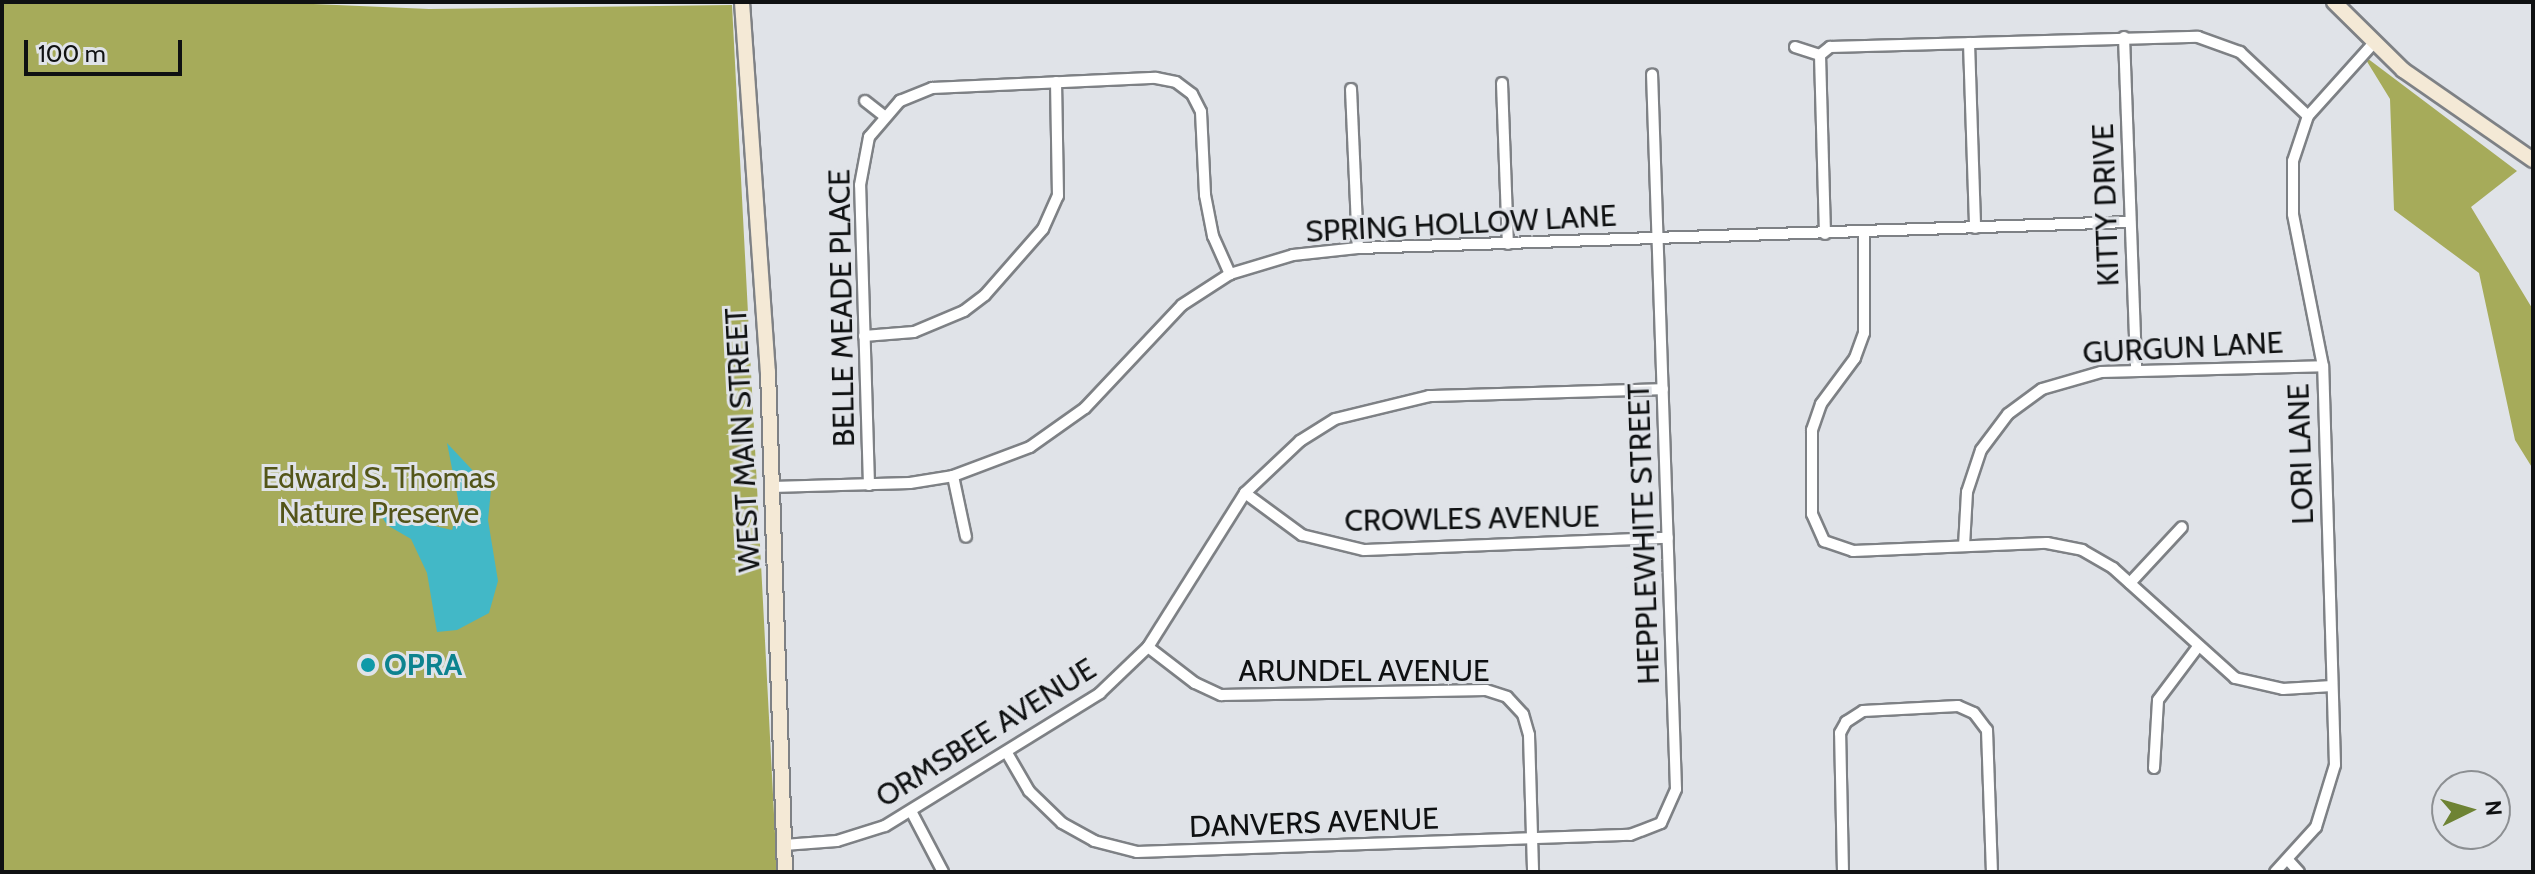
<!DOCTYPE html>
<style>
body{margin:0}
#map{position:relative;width:2535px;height:874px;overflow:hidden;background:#e0e3e8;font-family:Cabin,sans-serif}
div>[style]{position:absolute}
.forest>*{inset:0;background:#a6ab5a}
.water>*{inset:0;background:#42b8c7}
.roads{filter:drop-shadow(2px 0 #7e8185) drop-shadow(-2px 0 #7e8185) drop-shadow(0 2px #7e8185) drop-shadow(0 -2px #7e8185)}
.minor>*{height:10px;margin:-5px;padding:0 5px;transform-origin:5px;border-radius:5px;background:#fff}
.secondary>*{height:14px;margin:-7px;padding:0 7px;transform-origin:7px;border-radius:7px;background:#f4e9d6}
.dots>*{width:22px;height:22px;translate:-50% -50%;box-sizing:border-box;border:4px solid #e0e3e8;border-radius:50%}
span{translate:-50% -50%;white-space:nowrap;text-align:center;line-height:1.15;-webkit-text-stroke:6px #e0e3e8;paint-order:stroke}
.street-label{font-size:30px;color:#0f1112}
.park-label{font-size:30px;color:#535519}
.culture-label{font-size:30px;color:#0d838f;font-weight:700}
.left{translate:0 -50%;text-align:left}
.frame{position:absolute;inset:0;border:4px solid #0f1112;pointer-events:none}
.north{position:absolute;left:2431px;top:770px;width:80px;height:80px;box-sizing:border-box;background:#e0e3e8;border:2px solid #8c8f92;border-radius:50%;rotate:85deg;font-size:22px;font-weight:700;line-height:32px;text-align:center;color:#0f1112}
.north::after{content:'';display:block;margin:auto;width:28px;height:36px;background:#6e8334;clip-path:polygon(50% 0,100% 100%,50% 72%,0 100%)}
.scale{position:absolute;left:24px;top:40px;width:158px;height:36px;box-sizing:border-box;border:4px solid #0f1112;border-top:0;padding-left:10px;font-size:24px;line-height:28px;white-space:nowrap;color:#0f1112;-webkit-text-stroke:6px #e0e3e8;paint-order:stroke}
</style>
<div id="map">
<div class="forest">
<div style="clip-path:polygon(2px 2px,267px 2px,429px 9px,732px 5px,777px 872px,2px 872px)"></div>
<div style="clip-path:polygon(2363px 55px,2517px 171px,2471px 207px,2532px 308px,2533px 469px,2515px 440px,2479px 273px,2394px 210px,2390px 99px)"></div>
</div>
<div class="water">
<div style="clip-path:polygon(447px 443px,491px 490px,488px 520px,498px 581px,489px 613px,457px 630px,437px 632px,427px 573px,411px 539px,387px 525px,374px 504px,414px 513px,430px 525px,452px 530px,459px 504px)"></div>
</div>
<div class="roads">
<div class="minor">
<div style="left:2124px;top:37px;width:334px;rotate:87.9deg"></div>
<div style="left:1969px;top:43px;width:185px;rotate:88.1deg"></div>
<div style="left:1795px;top:47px;width:26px;rotate:18deg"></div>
<div style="left:1820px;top:55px;width:13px;rotate:-39deg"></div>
<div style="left:1830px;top:47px;width:368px;rotate:-1.6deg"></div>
<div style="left:2198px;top:37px;width:45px;rotate:19.7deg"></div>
<div style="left:2240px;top:52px;width:93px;rotate:43.3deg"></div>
<div style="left:1820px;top:55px;width:179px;rotate:88.4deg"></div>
<div style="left:1502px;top:83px;width:161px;rotate:87.9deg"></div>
<div style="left:1351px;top:89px;width:159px;rotate:87.5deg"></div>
<div style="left:865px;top:101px;width:24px;rotate:38deg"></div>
<div style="left:1864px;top:232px;width:101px;rotate:90deg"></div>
<div style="left:1864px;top:333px;width:27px;rotate:110deg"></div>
<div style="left:1855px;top:358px;width:57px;rotate:126.5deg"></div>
<div style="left:1821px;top:404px;width:28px;rotate:109deg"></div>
<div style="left:1812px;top:430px;width:84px;rotate:90deg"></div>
<div style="left:1812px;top:514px;width:30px;rotate:66deg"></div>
<div style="left:1824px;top:541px;width:31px;rotate:19deg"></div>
<div style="left:1853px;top:551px;width:194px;rotate:-2.4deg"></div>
<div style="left:2047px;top:543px;width:36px;rotate:11deg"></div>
<div style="left:2082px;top:550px;width:36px;rotate:30deg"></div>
<div style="left:2113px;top:568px;width:164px;rotate:42deg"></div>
<div style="left:2235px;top:678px;width:49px;rotate:12.9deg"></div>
<div style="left:2283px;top:689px;width:49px;rotate:-3.5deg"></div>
<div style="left:864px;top:336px;width:50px;rotate:-4.6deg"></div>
<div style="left:914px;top:332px;width:54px;rotate:-22.8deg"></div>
<div style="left:964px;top:311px;width:26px;rotate:-37deg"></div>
<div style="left:985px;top:295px;width:88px;rotate:-48.7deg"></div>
<div style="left:1043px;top:229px;width:36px;rotate:-66deg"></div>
<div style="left:1058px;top:196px;width:114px;rotate:-91deg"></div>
<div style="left:953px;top:476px;width:62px;rotate:78deg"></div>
<div style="left:869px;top:485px;width:300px;rotate:-91.7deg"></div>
<div style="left:860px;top:185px;width:49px;rotate:-79.4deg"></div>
<div style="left:869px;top:137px;width:48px;rotate:-49.3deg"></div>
<div style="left:900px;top:101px;width:35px;rotate:-22deg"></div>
<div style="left:932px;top:88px;width:224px;rotate:-2.6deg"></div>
<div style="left:1156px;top:78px;width:20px;rotate:11deg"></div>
<div style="left:1176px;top:82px;width:20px;rotate:37deg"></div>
<div style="left:1192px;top:94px;width:20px;rotate:63deg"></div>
<div style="left:1201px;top:112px;width:83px;rotate:87.2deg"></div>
<div style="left:1205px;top:195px;width:42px;rotate:79deg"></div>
<div style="left:1213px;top:236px;width:42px;rotate:65.9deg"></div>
<div style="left:772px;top:487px;width:138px;rotate:-1.7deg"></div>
<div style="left:910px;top:483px;width:44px;rotate:-9.2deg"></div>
<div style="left:953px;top:476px;width:82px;rotate:-20.6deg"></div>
<div style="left:1030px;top:447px;width:67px;rotate:-35.3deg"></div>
<div style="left:1085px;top:408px;width:141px;rotate:-46.7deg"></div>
<div style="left:1182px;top:305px;width:57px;rotate:-32.9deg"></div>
<div style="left:1230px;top:274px;width:66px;rotate:-16.8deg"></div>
<div style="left:1293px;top:255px;width:65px;rotate:-6.1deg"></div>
<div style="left:1358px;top:248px;width:772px;rotate:-1.93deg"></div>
<div style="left:1245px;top:493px;width:71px;rotate:36.4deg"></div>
<div style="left:1302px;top:535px;width:64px;rotate:13.6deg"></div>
<div style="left:1364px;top:550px;width:304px;rotate:-2.3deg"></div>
<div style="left:1964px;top:546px;width:54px;rotate:-86.8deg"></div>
<div style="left:1967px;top:492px;width:44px;rotate:-71.6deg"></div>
<div style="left:1981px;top:450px;width:45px;rotate:-53.1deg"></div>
<div style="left:2008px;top:414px;width:42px;rotate:-36.3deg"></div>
<div style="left:2042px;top:389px;width:61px;rotate:-16.1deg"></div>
<div style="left:2101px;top:372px;width:222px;rotate:-1.5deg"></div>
<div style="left:2130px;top:583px;width:76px;rotate:-47.1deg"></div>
<div style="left:1148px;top:647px;width:59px;rotate:37.5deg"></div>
<div style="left:1195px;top:683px;width:29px;rotate:25deg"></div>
<div style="left:1221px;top:695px;width:265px;rotate:-1.1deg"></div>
<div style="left:1486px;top:690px;width:22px;rotate:18deg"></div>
<div style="left:1507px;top:697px;width:23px;rotate:47deg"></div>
<div style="left:1523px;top:714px;width:22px;rotate:74deg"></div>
<div style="left:1529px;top:735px;width:137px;rotate:88.3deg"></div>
<div style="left:1007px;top:753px;width:44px;rotate:59.9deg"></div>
<div style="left:1029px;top:791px;width:46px;rotate:44.1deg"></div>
<div style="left:1062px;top:823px;width:37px;rotate:29deg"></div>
<div style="left:1094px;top:841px;width:44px;rotate:14.3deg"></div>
<div style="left:1137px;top:852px;width:493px;rotate:-2deg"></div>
<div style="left:1630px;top:835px;width:33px;rotate:-21deg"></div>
<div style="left:1661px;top:823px;width:37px;rotate:-66deg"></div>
<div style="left:1676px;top:789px;width:715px;rotate:-91.92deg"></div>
<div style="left:2154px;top:768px;width:68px;rotate:-86.6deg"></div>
<div style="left:2158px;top:700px;width:65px;rotate:-53.1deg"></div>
<div style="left:911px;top:811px;width:69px;rotate:62.3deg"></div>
<div style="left:784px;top:845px;width:53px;rotate:-4.3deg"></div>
<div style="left:837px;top:841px;width:50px;rotate:-17.4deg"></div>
<div style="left:885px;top:826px;width:253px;rotate:-31.7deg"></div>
<div style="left:1100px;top:693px;width:66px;rotate:-43.8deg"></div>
<div style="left:1148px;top:647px;width:182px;rotate:-57.8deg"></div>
<div style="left:1245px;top:493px;width:76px;rotate:-43.4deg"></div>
<div style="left:1300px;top:441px;width:41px;rotate:-32.2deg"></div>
<div style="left:1335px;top:419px;width:97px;rotate:-13.7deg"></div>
<div style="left:1429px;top:396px;width:234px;rotate:-1.7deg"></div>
<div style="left:2289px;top:861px;width:15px;rotate:48deg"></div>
<div style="left:1843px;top:872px;width:139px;rotate:-91.2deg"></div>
<div style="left:1840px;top:733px;width:13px;rotate:-61deg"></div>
<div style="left:1846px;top:722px;width:20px;rotate:-33deg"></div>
<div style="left:1863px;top:711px;width:95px;rotate:-3deg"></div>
<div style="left:1958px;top:706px;width:17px;rotate:24deg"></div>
<div style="left:1974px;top:713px;width:21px;rotate:53deg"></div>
<div style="left:1987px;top:730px;width:142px;rotate:88deg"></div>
<div style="left:2275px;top:872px;width:61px;rotate:-47.7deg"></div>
<div style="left:2316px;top:827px;width:65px;rotate:-73deg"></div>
<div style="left:2335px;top:765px;width:399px;rotate:-91.7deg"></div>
<div style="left:2323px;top:366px;width:155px;rotate:-101.2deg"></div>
<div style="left:2293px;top:214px;width:53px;rotate:-90deg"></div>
<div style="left:2293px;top:161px;width:47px;rotate:-71.6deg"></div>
<div style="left:2308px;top:116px;width:96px;rotate:-48deg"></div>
</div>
<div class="secondary">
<div style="left:742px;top:2px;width:371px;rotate:86deg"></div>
<div style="left:768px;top:372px;width:500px;rotate:88.05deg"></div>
<div style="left:2334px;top:2px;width:97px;rotate:44.6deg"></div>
<div style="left:2403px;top:70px;width:158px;rotate:34.7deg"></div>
</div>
</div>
<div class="dots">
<div style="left:368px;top:665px;background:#0f9aa8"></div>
</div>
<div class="street-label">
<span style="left:2106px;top:205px;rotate:-92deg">KITTY DRIVE</span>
<span style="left:1461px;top:224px;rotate:-3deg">SPRING HOLLOW LANE</span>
<span style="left:842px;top:308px;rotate:-91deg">BELLE MEADE PLACE</span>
<span style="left:2183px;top:348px;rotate:-3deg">GURGUN LANE</span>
<span style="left:743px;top:440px;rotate:-93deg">WEST MAIN STREET</span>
<span style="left:2301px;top:454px;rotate:-92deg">LORI LANE</span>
<span style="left:1472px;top:519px;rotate:-1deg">CROWLES AVENUE</span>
<span style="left:1644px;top:534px;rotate:-92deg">HEPPLEWHITE STREET</span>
<span style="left:1364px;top:671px">ARUNDEL AVENUE</span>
<span style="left:986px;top:733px;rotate:-32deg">ORMSBEE AVENUE</span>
<span style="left:1314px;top:823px;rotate:-2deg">DANVERS AVENUE</span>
</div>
<div class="park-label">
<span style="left:379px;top:495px">Edward S. Thomas<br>Nature Preserve</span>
</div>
<div class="culture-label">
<span class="left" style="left:384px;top:665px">OPRA</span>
</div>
<div class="frame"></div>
<div class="north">N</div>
<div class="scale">100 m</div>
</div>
